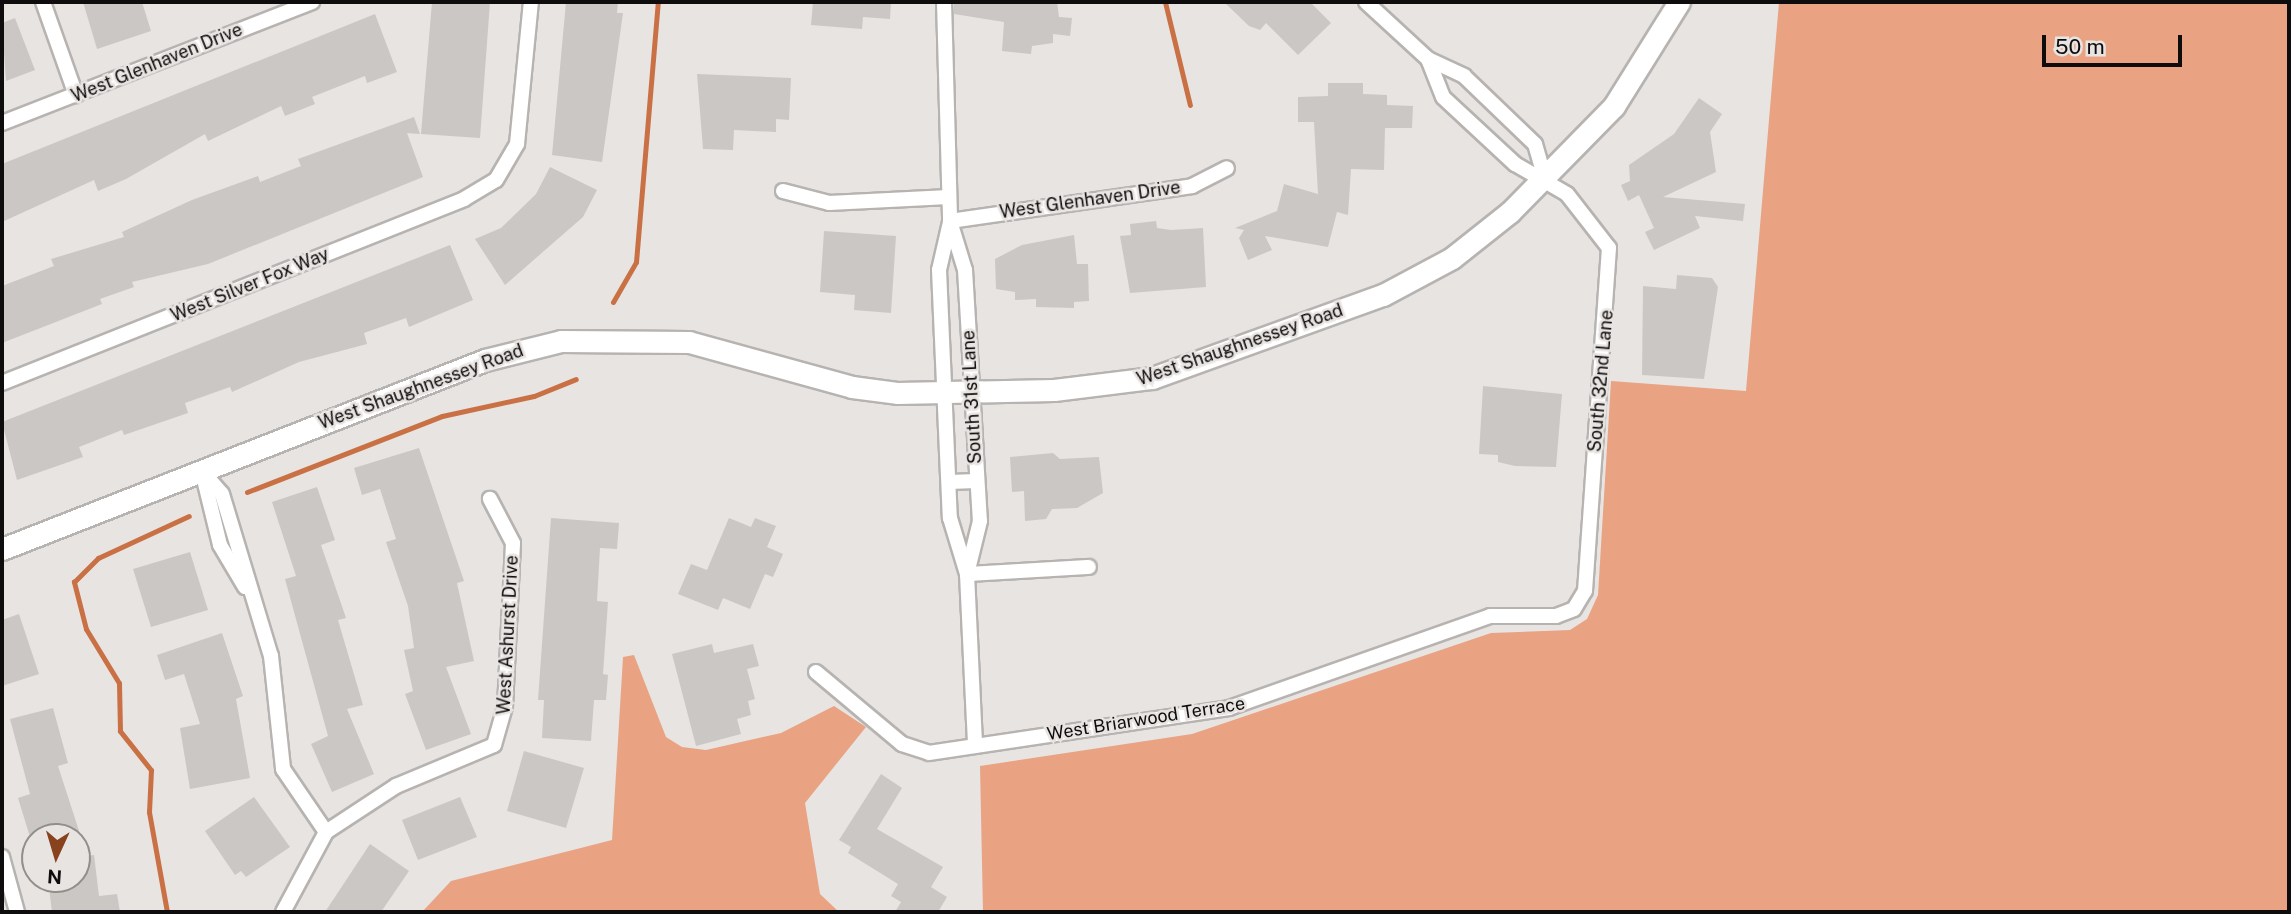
<!DOCTYPE html>
<style>
body{margin:0}
#map{position:relative;width:2291px;height:914px;overflow:hidden;background:#e8e4e2;font-family:"Public Sans",sans-serif}
div>[style]{position:absolute}
.green>*{inset:0;background:#e9a383}
.stream>*{height:5px;margin:-2.5px;padding:0 2.5px;transform-origin:2.5px;border-radius:2.5px;background:#c97145}
.building>*{inset:0;background:#cbc7c5}
.roads{filter:drop-shadow(2px 0 #b7b3b1) drop-shadow(-2px 0 #b7b3b1) drop-shadow(0 2px #b7b3b1) drop-shadow(0 -2px #b7b3b1)}
.street>*{height:14px;margin:-7px;padding:0 7px;transform-origin:7px;border-radius:7px;background:#fff}
.secondary>*{height:21px;margin:-10.5px;padding:0 10.5px;transform-origin:10.5px;border-radius:10.5px;background:#fff}
span{translate:-50% -50%;white-space:nowrap;text-align:center;line-height:1.15;-webkit-text-stroke:5px #e8e4e2;paint-order:stroke}
.street-label{font-size:18px;color:#0e0c0c}
.frame{position:absolute;inset:0;border:4px solid #0e0c0c;pointer-events:none}
.north{position:absolute;left:21px;top:823px;width:70px;height:70px;box-sizing:border-box;background:#e8e4e2;border:2px solid #918e8c;border-radius:50%;rotate:184deg;font-size:19px;font-weight:700;line-height:28px;text-align:center;color:#0e0c0c}
.north::after{content:'';display:block;margin:auto;width:24px;height:32px;background:#88421d;clip-path:polygon(50% 0,100% 100%,50% 72%,0 100%)}
.scale{position:absolute;left:2042px;top:35px;width:140px;height:32px;box-sizing:border-box;border:4px solid #0e0c0c;border-top:0;padding-left:9px;font-size:21px;line-height:24px;white-space:nowrap;color:#0e0c0c;-webkit-text-stroke:5px #e8e4e2;paint-order:stroke}
</style>
<div id="map">
<div class="green">
<div style="clip-path:polygon(1779px 2px,2289px 2px,2289px 912px,983px 912px,980px 766px,1192px 734px,1491px 633px,1570px 630px,1587px 619px,1598px 595px,1611px 381px,1746px 391px)"></div>
<div style="clip-path:polygon(634px 655px,666px 737px,682px 747px,706px 750px,781px 733px,834px 706px,866px 727px,805px 803px,820px 894px,839px 912px,422px 912px,451px 881px,612px 840px,623px 657px)"></div>
</div>
<div class="stream">
<div style="left:1165px;top:2px;width:106px;rotate:76.4deg"></div>
<div style="left:613px;top:302px;width:46px;rotate:-60.1deg"></div>
<div style="left:636px;top:262px;width:261px;rotate:-85.2deg"></div>
<div style="left:247px;top:492px;width:209px;rotate:-21.3deg"></div>
<div style="left:442px;top:416px;width:94px;rotate:-12.3deg"></div>
<div style="left:534px;top:396px;width:45px;rotate:-22deg"></div>
<div style="left:167px;top:912px;width:102px;rotate:-100.2deg"></div>
<div style="left:149px;top:812px;width:42px;rotate:-87.3deg"></div>
<div style="left:151px;top:770px;width:50px;rotate:-128.5deg"></div>
<div style="left:120px;top:731px;width:48px;rotate:-91.2deg"></div>
<div style="left:119px;top:683px;width:63px;rotate:-121.4deg"></div>
<div style="left:86px;top:629px;width:49px;rotate:-104.3deg"></div>
<div style="left:74px;top:582px;width:34px;rotate:-45deg"></div>
<div style="left:98px;top:558px;width:100px;rotate:-24.8deg"></div>
</div>
<div class="building">
<div style="clip-path:polygon(83px 2px,142px 2px,151px 31px,97px 49px)"></div>
<div style="clip-path:polygon(432px 2px,490px 2px,480px 138px,421px 134px)"></div>
<div style="clip-path:polygon(566px 2px,618px 2px,617px 13px,623px 13px,602px 162px,552px 155px)"></div>
<div style="clip-path:polygon(813px 2px,891px 2px,890px 19px,863px 17px,862px 29px,811px 25px)"></div>
<div style="clip-path:polygon(954px 2px,1057px 2px,1059px 17px,1072px 18px,1070px 36px,1053px 34px,1053px 43px,1032px 46px,1031px 54px,1002px 51px,1004px 22px,954px 14px)"></div>
<div style="clip-path:polygon(1224px 2px,1310px 2px,1331px 23px,1298px 55px,1266px 23px,1260px 30px,1249px 26px)"></div>
<div style="clip-path:polygon(375px 14px,397px 72px,367px 83px,365px 76px,312px 97px,315px 104px,285px 116px,281px 106px,208px 141px,205px 134px,126px 179px,98px 191px,94px 180px,2px 222px,2px 164px)"></div>
<div style="clip-path:polygon(15px 18px,35px 70px,6px 81px,2px 23px)"></div>
<div style="clip-path:polygon(697px 74px,791px 78px,789px 120px,776px 119px,776px 132px,734px 130px,733px 150px,703px 149px)"></div>
<div style="clip-path:polygon(1328px 83px,1363px 83px,1363px 94px,1387px 95px,1387px 105px,1413px 106px,1412px 128px,1385px 128px,1384px 170px,1351px 169px,1348px 215px,1337px 212px,1328px 247px,1265px 236px,1272px 250px,1248px 260px,1239px 238px,1244px 230px,1235px 228px,1277px 211px,1284px 184px,1318px 194px,1314px 122px,1298px 122px,1298px 97px,1328px 96px)"></div>
<div style="clip-path:polygon(1699px 98px,1722px 114px,1710px 132px,1716px 172px,1663px 197px,1745px 204px,1743px 221px,1695px 216px,1700px 228px,1654px 250px,1645px 232px,1654px 228px,1639px 195px,1628px 201px,1621px 185px,1630px 181px,1629px 165px,1674px 134px)"></div>
<div style="clip-path:polygon(414px 117px,420px 134px,407px 133px,423px 177px,208px 264px,132px 282px,134px 287px,100px 299px,102px 304px,2px 343px,2px 286px,54px 266px,51px 259px,124px 237px,122px 232px,192px 200px,258px 176px,260px 182px,301px 166px,298px 159px)"></div>
<div style="clip-path:polygon(550px 167px,597px 190px,583px 217px,505px 285px,475px 239px,501px 228px,536px 194px)"></div>
<div style="clip-path:polygon(1156px 221px,1157px 228px,1171px 230px,1203px 228px,1206px 287px,1130px 293px,1120px 236px,1131px 235px,1130px 224px)"></div>
<div style="clip-path:polygon(824px 231px,896px 236px,891px 313px,854px 310px,855px 295px,820px 292px)"></div>
<div style="clip-path:polygon(1074px 235px,1077px 264px,1088px 264px,1089px 301px,1074px 302px,1074px 308px,1036px 307px,1036px 299px,1015px 300px,1015px 292px,996px 289px,995px 259px,1022px 245px)"></div>
<div style="clip-path:polygon(450px 245px,473px 300px,409px 327px,406px 318px,364px 333px,367px 344px,299px 362px,232px 392px,230px 387px,185px 403px,188px 413px,124px 435px,122px 430px,79px 447px,83px 457px,17px 480px,2px 422px)"></div>
<div style="clip-path:polygon(1677px 275px,1712px 278px,1718px 287px,1704px 379px,1642px 375px,1643px 286px,1676px 289px)"></div>
<div style="clip-path:polygon(1483px 386px,1562px 394px,1556px 467px,1515px 466px,1498px 462px,1498px 455px,1479px 454px)"></div>
<div style="clip-path:polygon(419px 448px,464px 581px,457px 583px,474px 661px,446px 667px,471px 734px,426px 750px,405px 694px,413px 691px,404px 650px,414px 648px,408px 606px,386px 542px,396px 539px,380px 489px,362px 495px,354px 468px)"></div>
<div style="clip-path:polygon(1053px 453px,1060px 459px,1099px 457px,1103px 493px,1077px 508px,1052px 509px,1046px 519px,1025px 521px,1024px 491px,1012px 492px,1010px 457px)"></div>
<div style="clip-path:polygon(317px 487px,335px 540px,321px 545px,346px 618px,338px 620px,363px 705px,347px 709px,374px 774px,332px 792px,311px 744px,328px 736px,285px 579px,296px 576px,272px 502px)"></div>
<div style="clip-path:polygon(551px 518px,619px 523px,617px 549px,600px 548px,597px 601px,608px 602px,603px 674px,608px 675px,606px 700px,594px 700px,591px 741px,542px 738px,544px 700px,538px 700px)"></div>
<div style="clip-path:polygon(729px 518px,751px 527px,755px 518px,776px 526px,767px 547px,783px 554px,773px 577px,765px 574px,750px 609px,723px 598px,718px 610px,678px 594px,691px 564px,707px 570px)"></div>
<div style="clip-path:polygon(190px 552px,208px 610px,151px 627px,133px 569px)"></div>
<div style="clip-path:polygon(19px 614px,39px 674px,2px 686px,2px 620px)"></div>
<div style="clip-path:polygon(222px 633px,243px 696px,236px 699px,250px 778px,190px 789px,180px 728px,200px 724px,184px 674px,165px 680px,157px 655px)"></div>
<div style="clip-path:polygon(712px 644px,714px 653px,753px 644px,759px 666px,747px 669px,755px 699px,748px 701px,751px 715px,737px 719px,741px 734px,696px 746px,672px 654px)"></div>
<div style="clip-path:polygon(53px 708px,68px 763px,58px 766px,81px 837px,30px 837px,18px 798px,30px 794px,10px 719px)"></div>
<div style="clip-path:polygon(524px 751px,584px 768px,566px 828px,507px 811px)"></div>
<div style="clip-path:polygon(881px 774px,902px 788px,877px 829px,943px 867px,931px 887px,947px 897px,938px 912px,895px 912px,901px 902px,891px 896px,898px 884px,848px 853px,851px 847px,839px 840px)"></div>
<div style="clip-path:polygon(254px 797px,290px 847px,246px 877px,241px 871px,235px 875px,205px 831px)"></div>
<div style="clip-path:polygon(460px 797px,477px 837px,418px 860px,402px 820px)"></div>
<div style="clip-path:polygon(370px 844px,409px 871px,381px 912px,325px 912px)"></div>
<div style="clip-path:polygon(94px 855px,99px 896px,117px 894px,120px 912px,52px 912px,48px 879px,77px 879px,77px 857px)"></div>
</div>
<div class="roads">
<div class="street">
<div style="left:43px;top:2px;width:99px;rotate:70.5deg"></div>
<div style="left:944px;top:2px;width:219px;rotate:88.4deg"></div>
<div style="left:950px;top:221px;width:51px;rotate:73deg"></div>
<div style="left:965px;top:270px;width:251px;rotate:86.6deg"></div>
<div style="left:980px;top:521px;width:55px;rotate:103.8deg"></div>
<div style="left:1366px;top:2px;width:84px;rotate:42.6deg"></div>
<div style="left:1428px;top:59px;width:40px;rotate:25deg"></div>
<div style="left:1464px;top:76px;width:98px;rotate:43.8deg"></div>
<div style="left:1535px;top:144px;width:35px;rotate:74deg"></div>
<div style="left:2px;top:123px;width:333px;rotate:-21.3deg"></div>
<div style="left:783px;top:191px;width:48px;rotate:14.6deg"></div>
<div style="left:829px;top:203px;width:120px;rotate:-2.9deg"></div>
<div style="left:950px;top:221px;width:245px;rotate:-8.2deg"></div>
<div style="left:1192px;top:186px;width:39px;rotate:-27deg"></div>
<div style="left:950px;top:222px;width:49px;rotate:102.9deg"></div>
<div style="left:939px;top:270px;width:248px;rotate:87.5deg"></div>
<div style="left:950px;top:518px;width:59px;rotate:73.1deg"></div>
<div style="left:967px;top:574px;width:172px;rotate:87.3deg"></div>
<div style="left:2px;top:383px;width:497px;rotate:-21.7deg"></div>
<div style="left:464px;top:199px;width:37px;rotate:-31deg"></div>
<div style="left:496px;top:180px;width:42px;rotate:-59.7deg"></div>
<div style="left:517px;top:144px;width:143px;rotate:-84.4deg"></div>
<div style="left:202px;top:471px;width:30px;rotate:49deg"></div>
<div style="left:222px;top:494px;width:169px;rotate:73.2deg"></div>
<div style="left:271px;top:656px;width:114px;rotate:83.9deg"></div>
<div style="left:283px;top:769px;width:76px;rotate:55.7deg"></div>
<div style="left:202px;top:471px;width:76px;rotate:76.3deg"></div>
<div style="left:220px;top:545px;width:49px;rotate:59.2deg"></div>
<div style="left:949px;top:482px;width:28px;rotate:-2deg"></div>
<div style="left:967px;top:574px;width:122px;rotate:-3.3deg"></div>
<div style="left:816px;top:672px;width:112px;rotate:39.9deg"></div>
<div style="left:902px;top:744px;width:28px;rotate:18deg"></div>
<div style="left:929px;top:753px;width:303px;rotate:-8.5deg"></div>
<div style="left:1229px;top:708px;width:277px;rotate:-19.4deg"></div>
<div style="left:1490px;top:616px;width:66px"></div>
<div style="left:1556px;top:616px;width:19px;rotate:-21deg"></div>
<div style="left:1574px;top:609px;width:21px;rotate:-59deg"></div>
<div style="left:1585px;top:591px;width:344px;rotate:-86deg"></div>
<div style="left:1609px;top:248px;width:68px;rotate:-127.9deg"></div>
<div style="left:1567px;top:194px;width:60px;rotate:-150deg"></div>
<div style="left:1515px;top:164px;width:98px;rotate:-137.1deg"></div>
<div style="left:1443px;top:97px;width:41px;rotate:-111.5deg"></div>
<div style="left:2px;top:857px;width:57px;rotate:74.7deg"></div>
<div style="left:283px;top:912px;width:91px;rotate:-61.7deg"></div>
<div style="left:326px;top:832px;width:84px;rotate:-33.3deg"></div>
<div style="left:396px;top:786px;width:106px;rotate:-22.7deg"></div>
<div style="left:494px;top:745px;width:40px;rotate:-74deg"></div>
<div style="left:505px;top:707px;width:164px;rotate:-87.2deg"></div>
<div style="left:513px;top:543px;width:50px;rotate:-117.6deg"></div>
</div>
<div class="secondary">
<div style="left:2px;top:549px;width:519px;rotate:-21.37deg"></div>
<div style="left:485px;top:360px;width:78px;rotate:-14deg"></div>
<div style="left:561px;top:341px;width:128px;rotate:0.4deg"></div>
<div style="left:689px;top:342px;width:169px;rotate:15.4deg"></div>
<div style="left:852px;top:387px;width:45px;rotate:7.6deg"></div>
<div style="left:897px;top:393px;width:157px;rotate:-1.1deg"></div>
<div style="left:1054px;top:390px;width:99px;rotate:-7deg"></div>
<div style="left:1152px;top:378px;width:245px;rotate:-19.8deg"></div>
<div style="left:1383px;top:295px;width:78px;rotate:-28.2deg"></div>
<div style="left:1452px;top:258px;width:74px;rotate:-38.4deg"></div>
<div style="left:1510px;top:212px;width:148px;rotate:-45.5deg"></div>
<div style="left:1614px;top:106px;width:123px;rotate:-58deg"></div>
</div>
</div>
<div class="street-label">
<span style="left:157px;top:63px;rotate:-22deg">West Glenhaven Drive</span>
<span style="left:1090px;top:200px;rotate:-8deg">West Glenhaven Drive</span>
<span style="left:250px;top:285px;rotate:-22deg">West Silver Fox Way</span>
<span style="left:1240px;top:345px;rotate:-19deg">West Shaughnessey Road</span>
<span style="left:1601px;top:381px;rotate:-85deg">South 32nd Lane</span>
<span style="left:421px;top:387px;rotate:-20deg">West Shaughnessey Road</span>
<span style="left:972px;top:397px;rotate:-93deg">South 31st Lane</span>
<span style="left:508px;top:635px;rotate:-87deg">West Ashurst Drive</span>
<span style="left:1146px;top:719px;rotate:-9deg">West Briarwood Terrace</span>
</div>
<div class="frame"></div>
<div class="north">N</div>
<div class="scale">50 m</div>
</div>
